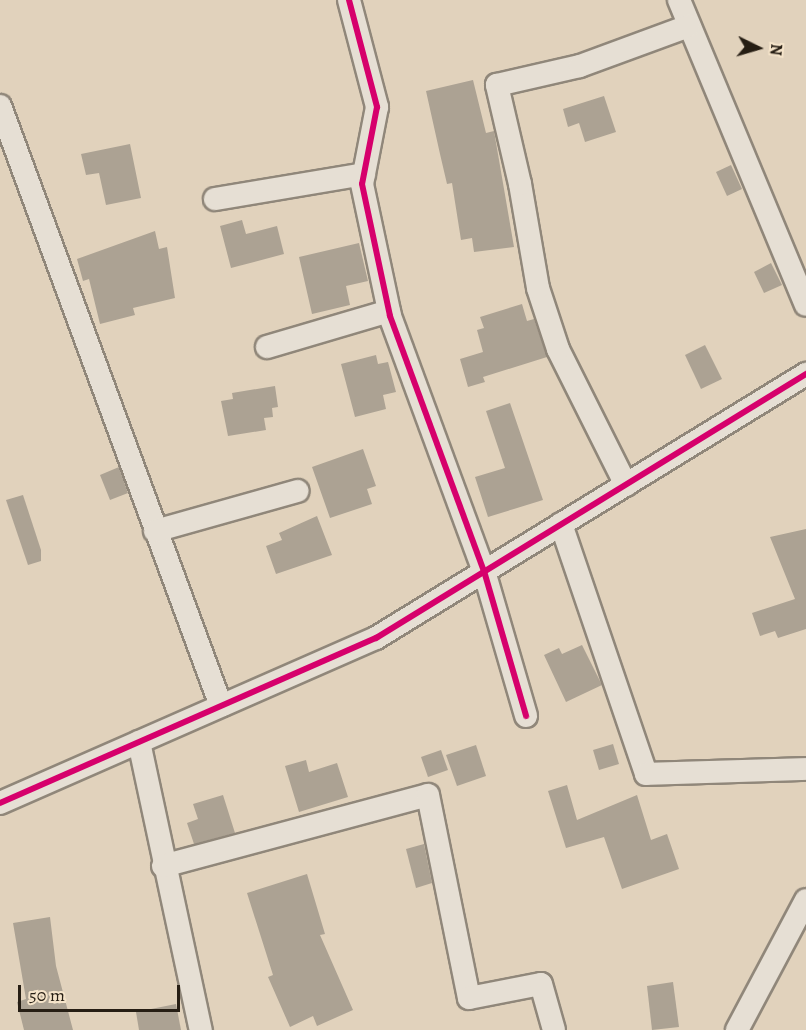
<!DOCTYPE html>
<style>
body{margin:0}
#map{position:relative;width:806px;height:1030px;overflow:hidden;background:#e1d2bc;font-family:Alegreya,serif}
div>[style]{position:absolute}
.building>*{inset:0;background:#aca293}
.roads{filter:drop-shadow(2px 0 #90877a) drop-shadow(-2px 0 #90877a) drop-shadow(0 2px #90877a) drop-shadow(0 -2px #90877a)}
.minor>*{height:22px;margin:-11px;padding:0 11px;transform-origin:11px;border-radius:11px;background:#e6dfd4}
.cycleway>*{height:6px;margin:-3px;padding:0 3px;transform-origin:3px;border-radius:3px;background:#d6006c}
span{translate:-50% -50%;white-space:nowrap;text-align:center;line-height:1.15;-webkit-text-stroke:5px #f5e4ca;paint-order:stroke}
.north{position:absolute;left:728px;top:18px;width:60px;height:60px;-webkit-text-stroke:4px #f5e4ca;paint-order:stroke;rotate:95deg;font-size:16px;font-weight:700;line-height:24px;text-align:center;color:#261e14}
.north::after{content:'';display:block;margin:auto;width:21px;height:27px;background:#261e14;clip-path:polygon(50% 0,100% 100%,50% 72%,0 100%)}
.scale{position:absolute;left:18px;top:985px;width:162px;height:27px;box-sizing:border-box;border:3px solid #261e14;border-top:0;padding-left:8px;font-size:18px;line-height:21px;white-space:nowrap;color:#261e14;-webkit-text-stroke:4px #f5e4ca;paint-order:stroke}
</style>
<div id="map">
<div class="building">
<div style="clip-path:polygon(473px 80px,486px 133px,494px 131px,514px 247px,474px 252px,472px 238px,461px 240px,452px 183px,447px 184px,440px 154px,426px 91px)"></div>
<div style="clip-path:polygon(604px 96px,616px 132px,585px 142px,579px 123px,568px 127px,563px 109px)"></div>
<div style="clip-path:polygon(130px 144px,141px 198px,106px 205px,99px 173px,86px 175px,81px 154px)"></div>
<div style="clip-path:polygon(731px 165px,742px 189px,727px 196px,716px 172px)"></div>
<div style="clip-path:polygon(242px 220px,246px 234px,277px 226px,284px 254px,231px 268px,220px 226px)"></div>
<div style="clip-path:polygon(155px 231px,159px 249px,167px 247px,175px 298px,133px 308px,135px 315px,100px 324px,89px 279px,83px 281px,77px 259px)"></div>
<div style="clip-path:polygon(359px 243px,368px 281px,346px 286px,350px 305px,312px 314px,299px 257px)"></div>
<div style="clip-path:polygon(771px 263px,782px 285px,764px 293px,754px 272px)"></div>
<div style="clip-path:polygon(522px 304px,527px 321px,534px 319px,547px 357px,483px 377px,485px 382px,468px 387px,460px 359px,483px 352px,477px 330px,484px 328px,480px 317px)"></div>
<div style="clip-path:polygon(705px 345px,722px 379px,701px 389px,685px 355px)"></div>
<div style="clip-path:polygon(376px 355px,378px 364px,388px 362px,396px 392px,383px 395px,386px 409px,355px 417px,341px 364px)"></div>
<div style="clip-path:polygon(275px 386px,278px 407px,272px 408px,273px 417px,264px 418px,266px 430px,228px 436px,221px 401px,233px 399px,232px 393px)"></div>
<div style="clip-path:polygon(510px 403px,543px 500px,488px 517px,475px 477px,505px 468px,486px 411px)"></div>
<div style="clip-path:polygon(363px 449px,376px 486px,367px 489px,372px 504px,330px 518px,312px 467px)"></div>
<div style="clip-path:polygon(119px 467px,128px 493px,110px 500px,100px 475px)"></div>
<div style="clip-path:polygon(23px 495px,41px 550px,41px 561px,28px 565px,6px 500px)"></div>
<div style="clip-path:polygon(317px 516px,332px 555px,276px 574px,266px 546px,282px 540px,279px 533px)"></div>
<div style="clip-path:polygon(806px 529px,806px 629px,778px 638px,775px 631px,760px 636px,752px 613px,795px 599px,770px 537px)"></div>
<div style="clip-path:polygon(582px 645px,602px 685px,566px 702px,544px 655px,559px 648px,562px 654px)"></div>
<div style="clip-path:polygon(613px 744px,619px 764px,599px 770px,593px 750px)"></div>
<div style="clip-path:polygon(476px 745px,486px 776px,457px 786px,446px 755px)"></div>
<div style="clip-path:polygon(441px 750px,448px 770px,428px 777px,421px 757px)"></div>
<div style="clip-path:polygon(306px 760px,309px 772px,337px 763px,348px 797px,299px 812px,285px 766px)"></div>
<div style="clip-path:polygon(567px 785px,577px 820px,637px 795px,651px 840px,667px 834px,679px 869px,622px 889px,604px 837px,566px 848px,548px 791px)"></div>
<div style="clip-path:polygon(223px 795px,235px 833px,194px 844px,187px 823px,198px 819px,193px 804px)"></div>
<div style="clip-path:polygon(424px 844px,432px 883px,416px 888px,406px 849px)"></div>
<div style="clip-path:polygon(307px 874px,325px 934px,320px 935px,353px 1010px,317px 1026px,313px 1016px,290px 1027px,268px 977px,273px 975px,247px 893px)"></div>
<div style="clip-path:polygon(50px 917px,56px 966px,73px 1030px,24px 1030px,17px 1002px,26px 999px,13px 923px)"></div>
<div style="clip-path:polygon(673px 982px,679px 1027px,652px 1030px,647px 986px)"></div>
<div style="clip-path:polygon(176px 1004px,181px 1030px,139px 1030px,136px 1012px)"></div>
</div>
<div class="roads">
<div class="minor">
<div style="left:349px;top:0;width:111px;rotate:75.3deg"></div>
<div style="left:377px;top:107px;width:78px;rotate:101deg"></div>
<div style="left:362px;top:184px;width:135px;rotate:78deg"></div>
<div style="left:390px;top:316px;width:272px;rotate:69.8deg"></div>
<div style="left:484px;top:571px;width:151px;rotate:73.8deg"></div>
<div style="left:679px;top:0;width:330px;rotate:67.4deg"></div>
<div style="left:0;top:106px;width:639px;rotate:69.78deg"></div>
<div style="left:215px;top:199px;width:151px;rotate:-9.5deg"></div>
<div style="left:267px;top:347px;width:127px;rotate:-16.4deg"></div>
<div style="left:626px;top:485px;width:152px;rotate:-116.6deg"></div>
<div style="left:558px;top:349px;width:64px;rotate:-108.2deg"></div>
<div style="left:538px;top:288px;width:106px;rotate:-99.8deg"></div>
<div style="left:520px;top:184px;width:102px;rotate:-103.1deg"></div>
<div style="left:497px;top:85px;width:85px;rotate:-12.9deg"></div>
<div style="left:580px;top:66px;width:116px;rotate:-20.2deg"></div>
<div style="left:561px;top:524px;width:264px;rotate:71.2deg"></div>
<div style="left:646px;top:774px;width:160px;rotate:-1.8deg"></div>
<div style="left:155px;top:531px;width:148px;rotate:-15.7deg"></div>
<div style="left:139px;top:742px;width:295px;rotate:77.9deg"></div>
<div style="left:0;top:803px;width:411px;rotate:-23.7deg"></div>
<div style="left:376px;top:638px;width:505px;rotate:-31.55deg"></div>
<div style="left:163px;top:866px;width:274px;rotate:-15deg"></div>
<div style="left:428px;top:795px;width:207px;rotate:78.6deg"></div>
<div style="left:469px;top:998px;width:73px;rotate:-11deg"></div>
<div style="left:541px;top:984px;width:48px;rotate:74.2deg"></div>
<div style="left:737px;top:1030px;width:147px;rotate:-62deg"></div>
</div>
</div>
<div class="cycleway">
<div style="left:349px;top:0;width:111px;rotate:75.3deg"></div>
<div style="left:377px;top:107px;width:78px;rotate:101deg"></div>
<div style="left:362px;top:184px;width:135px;rotate:78deg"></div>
<div style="left:390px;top:316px;width:272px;rotate:69.8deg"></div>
<div style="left:484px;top:571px;width:151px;rotate:73.8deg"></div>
<div style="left:0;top:803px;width:411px;rotate:-23.7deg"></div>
<div style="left:376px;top:638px;width:505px;rotate:-31.55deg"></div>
</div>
<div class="north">N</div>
<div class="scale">50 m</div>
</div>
